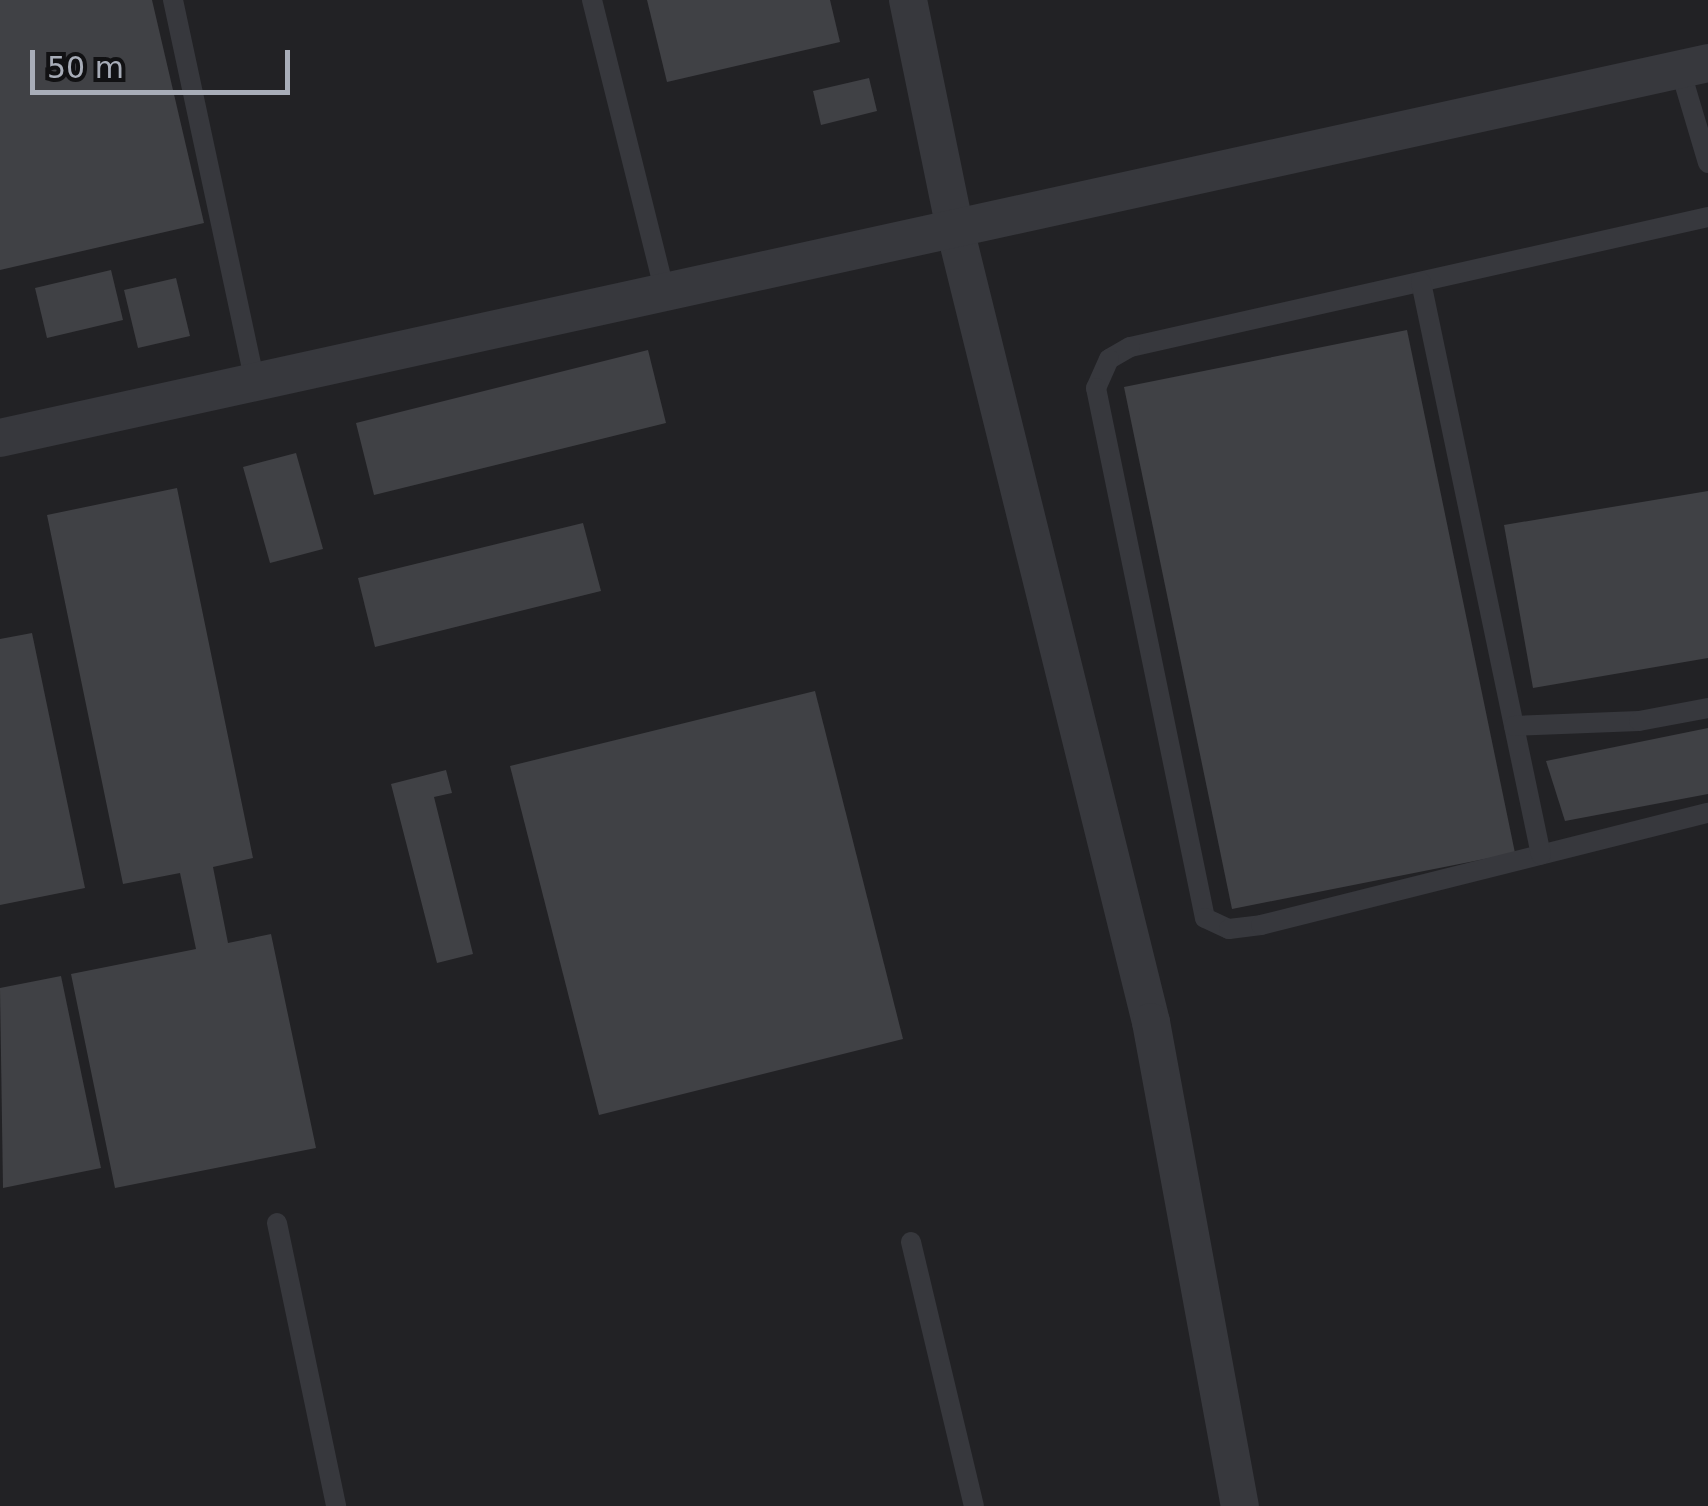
<!DOCTYPE html>
<style>
body{margin:0}
#map{position:relative;width:1708px;height:1506px;overflow:hidden;background:#161618;font-family:"DejaVu Sans",sans-serif}
div>[style]{position:absolute}
.built>*{inset:0;background:#222225}
.building>*{inset:0;background:#404145}
.lane>*{height:20px;margin:-10px;padding:0 10px;transform-origin:10px;border-radius:10px;background:#37383d}
.street>*{height:38px;margin:-19px;padding:0 19px;transform-origin:19px;border-radius:19px;background:#37383d}
span{translate:-50% -50%;white-space:nowrap;text-align:center;line-height:1.15;-webkit-text-stroke:9px #111113;paint-order:stroke}
.scale{position:absolute;left:30px;top:50px;width:260px;height:45px;box-sizing:border-box;border:5px solid #a8adb8;border-top:0;padding-left:12px;font-size:30px;line-height:35px;white-space:nowrap;color:#a8adb8;-webkit-text-stroke:8px #111113;paint-order:stroke}
</style>
<div id="map">
<div class="built">
<div style="clip-path:polygon(0 0,1708px 0,1708px 1506px,0 1506px)"></div>
</div>
<div class="building">
<div style="clip-path:polygon(0 0,152px 0,204px 223px,0 270px)"></div>
<div style="clip-path:polygon(647px 0,830px 0,840px 42px,667px 82px)"></div>
<div style="clip-path:polygon(869px 78px,877px 111px,821px 125px,813px 91px)"></div>
<div style="clip-path:polygon(111px 270px,123px 320px,47px 338px,35px 288px)"></div>
<div style="clip-path:polygon(176px 278px,190px 336px,138px 348px,124px 290px)"></div>
<div style="clip-path:polygon(1407px 330px,1515px 853px,1232px 909px,1124px 387px)"></div>
<div style="clip-path:polygon(648px 350px,666px 423px,374px 495px,356px 423px)"></div>
<div style="clip-path:polygon(296px 453px,323px 549px,270px 563px,243px 467px)"></div>
<div style="clip-path:polygon(177px 488px,253px 858px,213px 867px,228px 943px,271px 934px,316px 1148px,115px 1188px,71px 974px,196px 949px,180px 873px,123px 884px,47px 515px)"></div>
<div style="clip-path:polygon(1708px 491px,1708px 658px,1533px 688px,1504px 525px)"></div>
<div style="clip-path:polygon(583px 523px,601px 591px,375px 647px,358px 578px)"></div>
<div style="clip-path:polygon(32px 633px,85px 888px,0 905px,0 639px)"></div>
<div style="clip-path:polygon(815px 691px,903px 1039px,599px 1115px,510px 766px)"></div>
<div style="clip-path:polygon(1708px 728px,1708px 794px,1565px 821px,1546px 761px)"></div>
<div style="clip-path:polygon(446px 770px,452px 793px,434px 797px,473px 954px,437px 963px,391px 784px)"></div>
<div style="clip-path:polygon(61px 976px,101px 1168px,3px 1188px,0 988px)"></div>
</div>
<div class="lane">
<div style="left:173px;top:0;width:391px;rotate:77.9deg"></div>
<div style="left:592px;top:0;width:301px;rotate:76deg"></div>
<div style="left:1680px;top:69px;width:98px;rotate:73.4deg"></div>
<div style="left:1708px;top:217px;width:592px;rotate:167.32deg"></div>
<div style="left:1130px;top:347px;width:24px;rotate:150deg"></div>
<div style="left:1109px;top:359px;width:32px;rotate:114deg"></div>
<div style="left:1096px;top:388px;width:541px;rotate:78.38deg"></div>
<div style="left:1205px;top:918px;width:26px;rotate:25deg"></div>
<div style="left:1229px;top:929px;width:32px;rotate:-7deg"></div>
<div style="left:1261px;top:925px;width:461px;rotate:-14.1deg"></div>
<div style="left:1421px;top:282px;width:585px;rotate:78.17deg"></div>
<div style="left:1514px;top:726px;width:125px;rotate:-2.3deg"></div>
<div style="left:1639px;top:721px;width:70px;rotate:-10.7deg"></div>
<div style="left:277px;top:1223px;width:289px;rotate:78.2deg"></div>
<div style="left:911px;top:1242px;width:271px;rotate:76.6deg"></div>
</div>
<div class="street">
<div style="left:908px;top:0;width:234px;rotate:78.4deg"></div>
<div style="left:955px;top:229px;width:817px;rotate:76.12deg"></div>
<div style="left:1151px;top:1022px;width:492px;rotate:79.6deg"></div>
<div style="left:0;top:438px;width:1749px;rotate:-12.38deg"></div>
</div>
<div class="scale">50 m</div>
</div>
